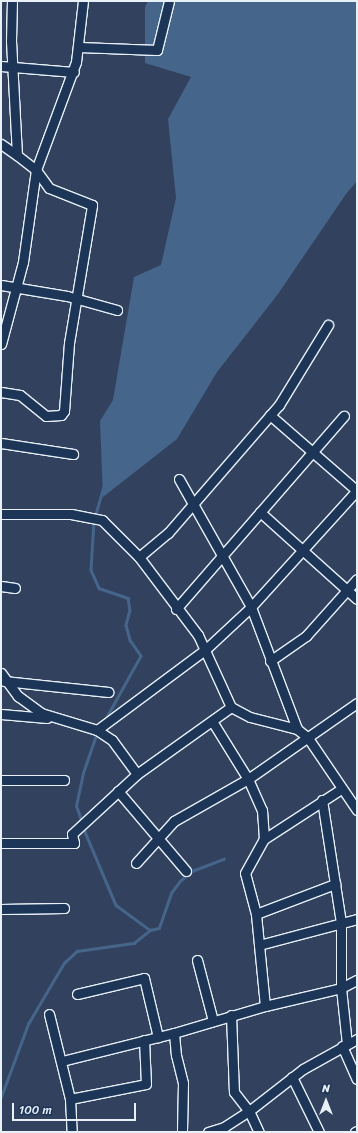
<!DOCTYPE html>
<style>
body{margin:0}
#map{position:relative;width:358px;height:1133px;overflow:hidden;background:#32425e;font-family:Sriracha,sans-serif}
div>[style]{position:absolute}
.water>*{inset:0;background:#45658a}
.stream>*{height:2.5px;margin:-1.25px;padding:0 1.25px;transform-origin:1.25px;border-radius:1.25px;background:#45658a}
.roads{filter:drop-shadow(1px 0 #e8f1f8) drop-shadow(-1px 0 #e8f1f8) drop-shadow(0 1px #e8f1f8) drop-shadow(0 -1px #e8f1f8)}
.minor>*{height:9px;margin:-4.5px;padding:0 4.5px;transform-origin:4.5px;border-radius:4.5px;background:#1d3557}
span{translate:-50% -50%;white-space:nowrap;text-align:center;line-height:1.15;-webkit-text-stroke:3px #1d3557;paint-order:stroke}
.frame{position:absolute;inset:0;border:2px solid #e8f1f8;pointer-events:none}
.north{position:absolute;left:306px;top:1081px;width:40px;height:40px;-webkit-text-stroke:3px #1d3557;paint-order:stroke;rotate:0deg;font-size:11px;font-weight:700;line-height:16px;text-align:center;color:#e8f1f8}
.north::after{content:'';display:block;margin:auto;width:14px;height:18px;background:#e8f1f8;clip-path:polygon(50% 0,100% 100%,50% 72%,0 100%)}
.scale{position:absolute;left:12px;top:1103px;width:124px;height:18px;box-sizing:border-box;border:2px solid #e8f1f8;border-top:0;padding-left:5px;font-size:12px;line-height:14px;white-space:nowrap;color:#e8f1f8;-webkit-text-stroke:3px #1d3557;paint-order:stroke}
</style>
<div id="map">
<div class="water">
<div style="clip-path:polygon(148px 1px,357px 1px,357px 181px,346px 194px,278px 294px,217px 372px,177px 439px,103px 497px,100px 421px,113px 400px,134px 277px,161px 265px,176px 198px,168px 119px,191px 77px,145px 63px,145px 7px)"></div>
</div>
<div class="stream">
<div style="left:95px;top:516px;width:33px;rotate:-74deg"></div>
<div style="left:94px;top:521px;width:49px;rotate:93.5deg"></div>
<div style="left:91px;top:570px;width:20px;rotate:66deg"></div>
<div style="left:99px;top:588px;width:31px;rotate:19deg"></div>
<div style="left:128px;top:598px;width:12px;rotate:81deg"></div>
<div style="left:130px;top:610px;width:16px;rotate:105deg"></div>
<div style="left:126px;top:625px;width:16px;rotate:75deg"></div>
<div style="left:130px;top:640px;width:19px;rotate:55deg"></div>
<div style="left:141px;top:656px;width:72px;rotate:119.1deg"></div>
<div style="left:82px;top:823px;width:18px;rotate:-109deg"></div>
<div style="left:76px;top:806px;width:34px;rotate:-78deg"></div>
<div style="left:83px;top:773px;width:43px;rotate:-71.1deg"></div>
<div style="left:83px;top:827px;width:85px;rotate:67.1deg"></div>
<div style="left:116px;top:905px;width:42px;rotate:36.3deg"></div>
<div style="left:1px;top:1097px;width:78px;rotate:-69.7deg"></div>
<div style="left:28px;top:1024px;width:71px;rotate:-59.5deg"></div>
<div style="left:64px;top:963px;width:18px;rotate:-43deg"></div>
<div style="left:77px;top:951px;width:58px;rotate:-8deg"></div>
<div style="left:134px;top:943px;width:21px;rotate:-39deg"></div>
<div style="left:150px;top:930px;width:9px;rotate:-13deg"></div>
<div style="left:159px;top:928px;width:37px;rotate:-71deg"></div>
<div style="left:171px;top:893px;width:15px;rotate:-53deg"></div>
<div style="left:180px;top:881px;width:16px;rotate:-40deg"></div>
<div style="left:192px;top:871px;width:34px;rotate:-21deg"></div>
</div>
<div class="roads">
<div class="minor">
<div style="left:79px;top:47px;width:78px;rotate:2.2deg"></div>
<div style="left:157px;top:50px;width:50px;rotate:-76.2deg"></div>
<div style="left:1px;top:66px;width:73px;rotate:4.7deg"></div>
<div style="left:1px;top:144px;width:19px;rotate:35deg"></div>
<div style="left:1px;top:285px;width:67px;rotate:9.5deg"></div>
<div style="left:67px;top:296px;width:52px;rotate:15.6deg"></div>
<div style="left:1px;top:344px;width:85px;rotate:-75deg"></div>
<div style="left:23px;top:262px;width:93px;rotate:-82deg"></div>
<div style="left:36px;top:170px;width:115px;rotate:-69.7deg"></div>
<div style="left:76px;top:62px;width:61px;rotate:-83.5deg"></div>
<div style="left:1px;top:392px;width:19px;rotate:9deg"></div>
<div style="left:20px;top:395px;width:33px;rotate:39deg"></div>
<div style="left:46px;top:416px;width:15px;rotate:-4deg"></div>
<div style="left:61px;top:415px;width:5px;rotate:-53deg"></div>
<div style="left:64px;top:411px;width:68px;rotate:-85.8deg"></div>
<div style="left:69px;top:343px;width:140px;rotate:-80.5deg"></div>
<div style="left:92px;top:205px;width:46px;rotate:-158.4deg"></div>
<div style="left:49px;top:188px;width:22px;rotate:-126deg"></div>
<div style="left:36px;top:170px;width:24px;rotate:-142deg"></div>
<div style="left:17px;top:155px;width:114px;rotate:-93deg"></div>
<div style="left:11px;top:41px;width:40px;rotate:-88.6deg"></div>
<div style="left:270px;top:415px;width:116px;rotate:41.1deg"></div>
<div style="left:1px;top:443px;width:73px;rotate:8.7deg"></div>
<div style="left:179px;top:479px;width:147px;rotate:60.6deg"></div>
<div style="left:251px;top:607px;width:130px;rotate:69.3deg"></div>
<div style="left:260px;top:512px;width:130px;rotate:41.9deg"></div>
<div style="left:1px;top:514px;width:70px"></div>
<div style="left:71px;top:514px;width:32px;rotate:11deg"></div>
<div style="left:102px;top:520px;width:52px;rotate:45deg"></div>
<div style="left:139px;top:557px;width:98px;rotate:52.9deg"></div>
<div style="left:198px;top:635px;width:79px;rotate:65.4deg"></div>
<div style="left:231px;top:707px;width:21px;rotate:28deg"></div>
<div style="left:250px;top:717px;width:49px;rotate:14.3deg"></div>
<div style="left:297px;top:729px;width:14px;rotate:39deg"></div>
<div style="left:308px;top:738px;width:87px;rotate:55.8deg"></div>
<div style="left:139px;top:557px;width:38px;rotate:-40deg"></div>
<div style="left:168px;top:533px;width:169px;rotate:-49.1deg"></div>
<div style="left:279px;top:405px;width:94px;rotate:-58.5deg"></div>
<div style="left:1px;top:586px;width:14px;rotate:8deg"></div>
<div style="left:176px;top:609px;width:256px;rotate:-49deg"></div>
<div style="left:270px;top:661px;width:44px;rotate:-34.8deg"></div>
<div style="left:306px;top:636px;width:76px;rotate:-48.2deg"></div>
<div style="left:1px;top:673px;width:29px;rotate:54deg"></div>
<div style="left:18px;top:696px;width:29px;rotate:36deg"></div>
<div style="left:41px;top:713px;width:59px;rotate:16.9deg"></div>
<div style="left:97px;top:730px;width:18px;rotate:34deg"></div>
<div style="left:112px;top:740px;width:42px;rotate:53.7deg"></div>
<div style="left:4px;top:681px;width:105px;rotate:6deg"></div>
<div style="left:1px;top:714px;width:46px;rotate:5deg"></div>
<div style="left:212px;top:721px;width:68px;rotate:58.2deg"></div>
<div style="left:248px;top:779px;width:34px;rotate:66deg"></div>
<div style="left:262px;top:810px;width:29px;rotate:86deg"></div>
<div style="left:97px;top:730px;width:136px;rotate:-36.6deg"></div>
<div style="left:206px;top:649px;width:62px;rotate:-43deg"></div>
<div style="left:251px;top:607px;width:158px;rotate:-47.8deg"></div>
<div style="left:1px;top:780px;width:63px"></div>
<div style="left:118px;top:791px;width:105px;rotate:49.6deg"></div>
<div style="left:322px;top:800px;width:124px;rotate:81.2deg"></div>
<div style="left:341px;top:923px;width:65px;rotate:90deg"></div>
<div style="left:341px;top:988px;width:56px;rotate:83.9deg"></div>
<div style="left:1px;top:843px;width:73px"></div>
<div style="left:74px;top:843px;width:9px;rotate:-103deg"></div>
<div style="left:72px;top:834px;width:88px;rotate:-42.7deg"></div>
<div style="left:137px;top:774px;width:115px;rotate:-35.5deg"></div>
<div style="left:136px;top:863px;width:57px;rotate:-47.9deg"></div>
<div style="left:174px;top:821px;width:85px;rotate:-29.6deg"></div>
<div style="left:248px;top:779px;width:133px;rotate:-34.9deg"></div>
<div style="left:1px;top:909px;width:63px;rotate:-0.9deg"></div>
<div style="left:256px;top:914px;width:85px;rotate:-20.8deg"></div>
<div style="left:259px;top:945px;width:101px;rotate:-14.9deg"></div>
<div style="left:197px;top:960px;width:63px;rotate:75.3deg"></div>
<div style="left:77px;top:994px;width:69px;rotate:-13.4deg"></div>
<div style="left:144px;top:978px;width:61px;rotate:76.7deg"></div>
<div style="left:265px;top:1006px;width:92px;rotate:-95.6deg"></div>
<div style="left:256px;top:914px;width:42px;rotate:-105deg"></div>
<div style="left:245px;top:873px;width:39px;rotate:-61deg"></div>
<div style="left:264px;top:839px;width:92px;rotate:-33deg"></div>
<div style="left:49px;top:1014px;width:88px;rotate:76.1deg"></div>
<div style="left:70px;top:1099px;width:33px;rotate:87deg"></div>
<div style="left:231px;top:1015px;width:77px;rotate:87.8deg"></div>
<div style="left:234px;top:1092px;width:24px;rotate:52deg"></div>
<div style="left:249px;top:1111px;width:23px;rotate:65deg"></div>
<div style="left:174px;top:1033px;width:22px;rotate:85deg"></div>
<div style="left:176px;top:1055px;width:29px;rotate:76deg"></div>
<div style="left:183px;top:1083px;width:49px;rotate:91.2deg"></div>
<div style="left:342px;top:1046px;width:36px;rotate:66deg"></div>
<div style="left:62px;top:1061px;width:115px;rotate:-14deg"></div>
<div style="left:174px;top:1033px;width:95px;rotate:-16.5deg"></div>
<div style="left:265px;top:1006px;width:78px;rotate:-13.3deg"></div>
<div style="left:341px;top:988px;width:18px;rotate:-27deg"></div>
<div style="left:292px;top:1077px;width:61px;rotate:63.9deg"></div>
<div style="left:70px;top:1099px;width:77px;rotate:-11.2deg"></div>
<div style="left:146px;top:1084px;width:44px;rotate:-92.6deg"></div>
<div style="left:208px;top:1132px;width:17px;rotate:-17deg"></div>
<div style="left:224px;top:1127px;width:30px;rotate:-33deg"></div>
<div style="left:249px;top:1111px;width:68px;rotate:-37.9deg"></div>
<div style="left:303px;top:1069px;width:62px;rotate:-29.1deg"></div>
<div style="left:355px;top:1132px;width:2px;rotate:-27deg"></div>
</div>
</div>
<div class="frame"></div>
<div class="north">N</div>
<div class="scale">100 m</div>
</div>
